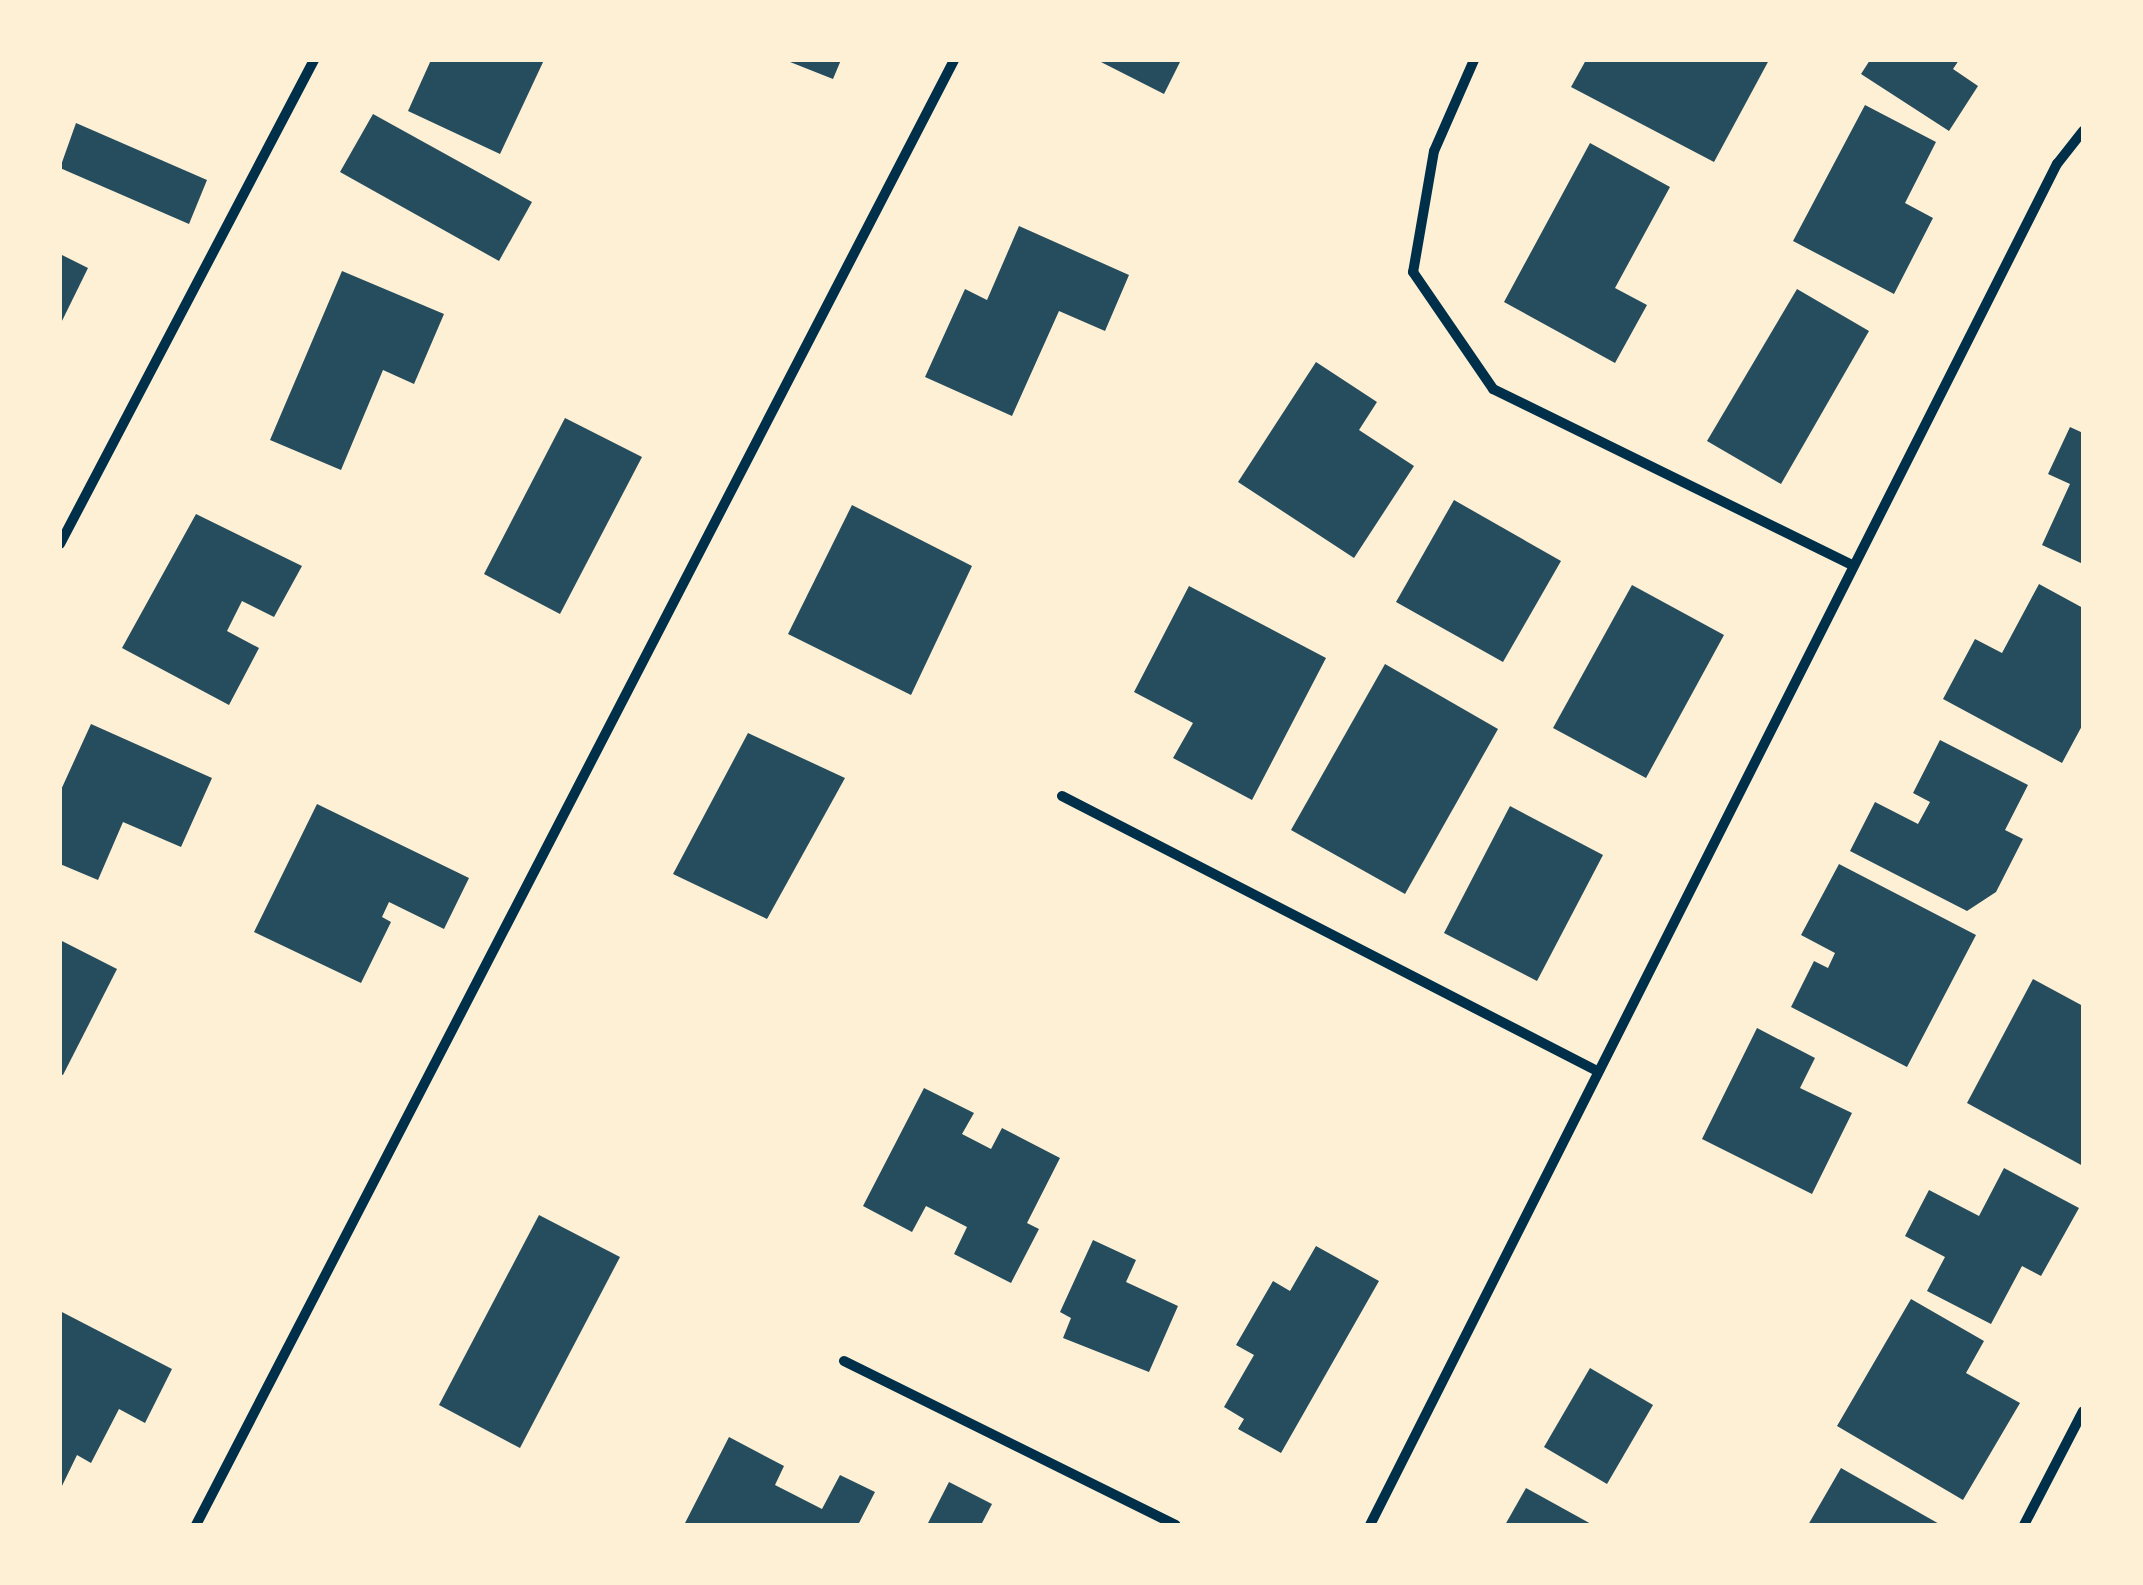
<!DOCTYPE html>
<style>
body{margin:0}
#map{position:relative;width:2143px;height:1585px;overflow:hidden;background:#fdf0d5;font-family:"Nunito Sans",sans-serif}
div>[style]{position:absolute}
.building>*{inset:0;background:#264d5e}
.minor>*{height:10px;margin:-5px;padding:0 5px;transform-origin:5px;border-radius:5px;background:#003049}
span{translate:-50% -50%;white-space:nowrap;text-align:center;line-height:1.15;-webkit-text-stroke:8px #fdf0d5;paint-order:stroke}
.frame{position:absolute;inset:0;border:62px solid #fdf0d5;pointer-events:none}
</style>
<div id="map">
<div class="building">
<div style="clip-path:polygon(431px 60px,544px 60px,500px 154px,408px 111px)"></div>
<div style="clip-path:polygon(785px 60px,841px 60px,833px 79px)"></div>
<div style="clip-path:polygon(1097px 60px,1181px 60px,1164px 94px)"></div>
<div style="clip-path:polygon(1586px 60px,1769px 60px,1714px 162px,1571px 87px)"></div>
<div style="clip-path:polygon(1870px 60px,1959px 60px,1953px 69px,1978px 86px,1949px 131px,1861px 74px)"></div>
<div style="clip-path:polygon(1865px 105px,1936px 142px,1905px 203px,1933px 218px,1894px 294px,1793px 241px)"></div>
<div style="clip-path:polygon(373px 114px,532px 202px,499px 261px,340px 172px)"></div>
<div style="clip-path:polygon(76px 123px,207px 180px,189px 224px,60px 168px)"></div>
<div style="clip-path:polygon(1590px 143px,1670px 187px,1615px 288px,1647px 305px,1615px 363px,1504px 302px)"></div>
<div style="clip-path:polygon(1019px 226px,1129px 275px,1105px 331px,1059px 311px,1012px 416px,925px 377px,965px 289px,987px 300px)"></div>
<div style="clip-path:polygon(60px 254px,88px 268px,60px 325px)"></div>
<div style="clip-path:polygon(342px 271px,444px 314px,414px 384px,383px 370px,341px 470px,270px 440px)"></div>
<div style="clip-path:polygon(1797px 289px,1869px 331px,1781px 484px,1707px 441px)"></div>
<div style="clip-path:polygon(1316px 362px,1377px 402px,1359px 430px,1414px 466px,1354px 558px,1238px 482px)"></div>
<div style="clip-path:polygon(565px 418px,642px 457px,560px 614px,484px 574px)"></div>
<div style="clip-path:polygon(2070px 427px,2083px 433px,2083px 564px,2042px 545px,2070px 484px,2048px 474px)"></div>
<div style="clip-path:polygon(1454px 500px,1561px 561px,1503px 662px,1396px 602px)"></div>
<div style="clip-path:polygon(852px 505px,972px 566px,911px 695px,788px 634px)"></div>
<div style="clip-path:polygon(196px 514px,302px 566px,274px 617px,242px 601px,227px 631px,259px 648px,229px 705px,122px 648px)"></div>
<div style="clip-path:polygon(2039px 584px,2083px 608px,2083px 724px,2062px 763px,1943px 699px,1975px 639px,2002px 653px)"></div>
<div style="clip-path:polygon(1632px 585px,1724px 635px,1646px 778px,1553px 728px)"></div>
<div style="clip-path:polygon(1189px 586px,1326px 658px,1252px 800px,1173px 758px,1193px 723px,1134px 692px)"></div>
<div style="clip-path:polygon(1385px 664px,1498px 729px,1405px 894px,1291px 830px)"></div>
<div style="clip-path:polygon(91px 724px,212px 778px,181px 847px,123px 822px,98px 880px,60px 864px,60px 792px)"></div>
<div style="clip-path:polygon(748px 733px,845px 778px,767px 919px,673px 874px)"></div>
<div style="clip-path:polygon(1940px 740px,2028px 785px,2005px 830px,2023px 839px,1996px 892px,1967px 911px,1850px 851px,1875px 802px,1918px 824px,1930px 802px,1913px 793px)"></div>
<div style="clip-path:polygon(317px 804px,469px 878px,444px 929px,389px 902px,382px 917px,391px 922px,361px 983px,254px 932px)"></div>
<div style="clip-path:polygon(1510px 806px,1603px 855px,1537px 981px,1444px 933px)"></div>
<div style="clip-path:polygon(1839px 864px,1976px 935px,1907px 1067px,1791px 1007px,1814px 961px,1828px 968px,1835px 953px,1801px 935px)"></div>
<div style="clip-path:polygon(60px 940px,117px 969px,63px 1075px,60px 1074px)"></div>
<div style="clip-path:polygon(2033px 979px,2083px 1006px,2083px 1166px,1967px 1103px)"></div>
<div style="clip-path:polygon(1757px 1028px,1815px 1058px,1800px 1088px,1852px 1113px,1812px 1194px,1702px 1139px)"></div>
<div style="clip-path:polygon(924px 1088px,974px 1113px,962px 1134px,991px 1149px,1002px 1128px,1060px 1158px,1027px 1223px,1039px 1229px,1011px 1283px,954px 1254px,967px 1227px,926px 1206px,912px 1232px,863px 1206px)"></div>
<div style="clip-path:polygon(2004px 1168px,2079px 1208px,2041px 1276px,2022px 1266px,1991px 1324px,1927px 1291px,1945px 1257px,1905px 1236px,1929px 1190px,1979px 1216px)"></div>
<div style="clip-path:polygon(539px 1215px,620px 1257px,520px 1448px,439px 1405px)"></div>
<div style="clip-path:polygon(1093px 1240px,1136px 1260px,1126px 1282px,1178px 1306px,1149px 1372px,1063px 1338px,1071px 1318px,1060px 1312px)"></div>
<div style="clip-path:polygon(1316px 1246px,1379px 1281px,1281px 1453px,1238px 1429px,1244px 1419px,1224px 1407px,1254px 1355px,1236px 1345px,1273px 1281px,1290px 1291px)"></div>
<div style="clip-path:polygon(1911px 1299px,1984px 1341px,1966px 1373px,2020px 1403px,1963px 1500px,1837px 1426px)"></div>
<div style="clip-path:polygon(60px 1311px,172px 1369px,145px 1423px,119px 1409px,91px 1463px,77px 1455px,60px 1490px)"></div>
<div style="clip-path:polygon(1590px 1368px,1653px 1405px,1607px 1484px,1544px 1447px)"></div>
<div style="clip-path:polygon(729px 1437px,784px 1466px,775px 1485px,822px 1509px,840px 1475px,875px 1492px,858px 1525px,684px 1525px)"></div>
<div style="clip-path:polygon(1841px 1468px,1941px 1525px,1808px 1525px)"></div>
<div style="clip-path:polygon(949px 1482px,992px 1504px,981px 1525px,927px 1525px)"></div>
<div style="clip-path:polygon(1526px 1488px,1593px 1525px,1505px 1525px)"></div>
</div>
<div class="minor">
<div style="left:1474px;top:60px;width:99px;rotate:113.7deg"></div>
<div style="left:1434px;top:151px;width:123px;rotate:99.8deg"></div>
<div style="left:1413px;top:272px;width:142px;rotate:55.6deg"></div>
<div style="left:1493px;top:389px;width:401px;rotate:26.1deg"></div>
<div style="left:60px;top:544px;width:547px;rotate:-62.31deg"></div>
<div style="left:1062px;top:796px;width:602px;rotate:27.2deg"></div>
<div style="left:844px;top:1361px;width:370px;rotate:26.3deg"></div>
<div style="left:196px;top:1525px;width:1649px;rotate:-62.64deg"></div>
<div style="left:1370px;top:1525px;width:1525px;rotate:-63.22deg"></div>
<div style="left:2057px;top:164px;width:42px;rotate:-51.8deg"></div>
<div style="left:2024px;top:1525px;width:128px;rotate:-62.6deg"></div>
</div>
<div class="frame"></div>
</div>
